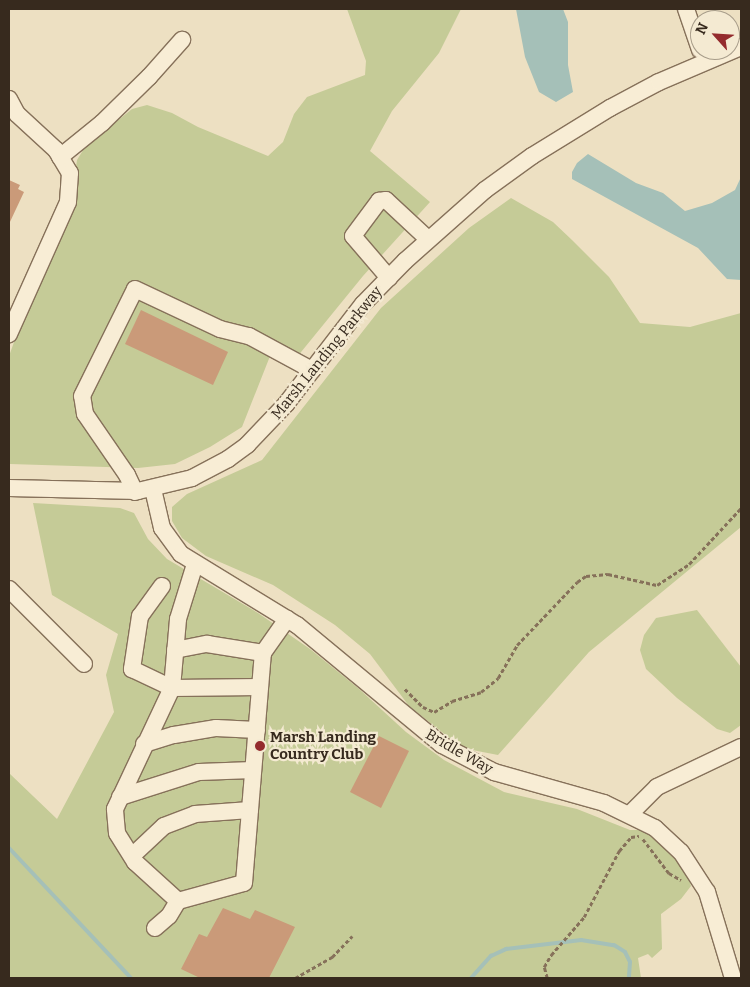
<!DOCTYPE html>
<style>
body{margin:0}
#map{position:relative;width:750px;height:987px;overflow:hidden;background:#ede0c2;font-family:Bitter,serif}
div>[style]{position:absolute}
.green>*{inset:0;background:#c5cb97}
.water>*{inset:0;background:#a5c0b8}
.stream>*{height:4px;margin:-2px;padding:0 2px;transform-origin:2px;border-radius:2px;background:#a5c0b8}
.building>*{inset:0;background:#ca9a79}
.path>*{height:2.5px;margin-top:-1.25px;transform-origin:0;background:repeating-linear-gradient(90deg,#86715a 0 4px,transparent 0 6.5px)}
.roads{filter:drop-shadow(1px 0 #86715a) drop-shadow(-1px 0 #86715a) drop-shadow(0 1px #86715a) drop-shadow(0 -1px #86715a)}
.minor>*{height:16px;margin:-8px;padding:0 8px;transform-origin:8px;border-radius:8px;background:#f8edd5}
.dots>*{width:14px;height:14px;translate:-50% -50%;box-sizing:border-box;border:2px solid #f4ead2;border-radius:50%}
span{translate:-50% -50%;white-space:nowrap;text-align:center;line-height:1.15;-webkit-text-stroke:4.5px #f4ead2;paint-order:stroke}
.street-label{font-size:15px;color:#372a1e}
.poi-label{font-size:15px;color:#372a1e;font-weight:700}
.left{translate:0 -50%;text-align:left}
.frame{position:absolute;inset:0;border:10px solid #372a1e;pointer-events:none}
.north{position:absolute;left:690px;top:10px;width:50px;height:50px;box-sizing:border-box;background:#f4ead2;border:1px solid #a89d8a;border-radius:50%;rotate:296deg;font-size:14px;font-weight:700;line-height:20px;text-align:center;color:#372a1e}
.north::after{content:'';display:block;margin:auto;width:18px;height:22px;background:#942b2d;clip-path:polygon(50% 0,100% 100%,50% 72%,0 100%)}
</style>
<div id="map">
<div class="green">
<div style="clip-path:polygon(347px 9px,461px 9px,439px 53px,392px 111px,370px 151px,430px 202px,363px 276px,297px 357px,274px 346px,242px 427px,210px 447px,175px 464px,138px 468px,10px 464px,9px 356px,75px 174px,77px 160px,85px 147px,132px 109px,147px 105px,172px 113px,198px 127px,268px 156px,283px 142px,294px 114px,307px 97px,365px 75px,366px 61px)"></div>
<div style="clip-path:polygon(511px 198px,553px 222px,572px 240px,609px 277px,640px 323px,690px 327px,741px 313px,741px 527px,589px 652px,498px 755px,462px 748px,409px 706px,370px 654px,335px 625px,273px 585px,206px 556px,182px 538px,172px 521px,172px 507px,187px 494px,262px 460px,381px 308px,469px 228px)"></div>
<div style="clip-path:polygon(33px 503px,120px 508px,134px 513px,148px 539px,167px 559px,258px 613px,310px 649px,358px 688px,406px 732px,444px 760px,504px 792px,577px 809px,630px 830px,645px 830px,673px 851px,686px 869px,691px 886px,681px 899px,661px 914px,662px 949px,652px 958px,648px 954px,638px 958px,641px 978px,9px 978px,9px 773px,57px 819px,114px 712px,106px 675px,118px 634px,52px 595px)"></div>
<div style="clip-path:polygon(697px 610px,741px 667px,741px 725px,730px 733px,717px 729px,677px 698px,646px 669px,640px 650px,644px 635px,656px 618px)"></div>
</div>
<div class="water">
<div style="clip-path:polygon(516px 9px,563px 9px,568px 22px,568px 65px,573px 92px,556px 102px,539px 92px,525px 57px)"></div>
<div style="clip-path:polygon(588px 154px,636px 183px,663px 193px,685px 211px,712px 203px,735px 190px,741px 177px,741px 280px,727px 279px,698px 248px,572px 179px,572px 172px,577px 163px)"></div>
</div>
<div class="stream">
<div style="left:9px;top:848px;width:178px;rotate:46.8deg"></div>
<div style="left:471px;top:978px;width:30px;rotate:-48deg"></div>
<div style="left:491px;top:956px;width:17px;rotate:-25deg"></div>
<div style="left:506px;top:949px;width:76px;rotate:-6.8deg"></div>
<div style="left:581px;top:940px;width:33px;rotate:9deg"></div>
<div style="left:614px;top:945px;width:13px;rotate:32deg"></div>
<div style="left:625px;top:952px;width:11px;rotate:63deg"></div>
<div style="left:630px;top:962px;width:16px;rotate:94deg"></div>
</div>
<div class="building">
<div style="clip-path:polygon(9px 180px,20px 185px,18px 189px,24px 192px,9px 224px)"></div>
<div style="clip-path:polygon(141px 310px,228px 352px,213px 385px,125px 344px)"></div>
<div style="clip-path:polygon(379px 736px,409px 751px,381px 808px,350px 792px)"></div>
<div style="clip-path:polygon(223px 908px,250px 919px,255px 910px,295px 927px,269px 978px,200px 978px,181px 969px,199px 934px,207px 937px)"></div>
</div>
<div class="path">
<div style="left:405px;top:689px;width:25px;rotate:45deg"></div>
<div style="left:423px;top:707px;width:12px;rotate:24deg"></div>
<div style="left:434px;top:712px;width:21px;rotate:-31deg"></div>
<div style="left:452px;top:701px;width:30px;rotate:-17deg"></div>
<div style="left:481px;top:692px;width:22px;rotate:-39deg"></div>
<div style="left:498px;top:678px;width:38px;rotate:-60deg"></div>
<div style="left:517px;top:645px;width:87px;rotate:-46.4deg"></div>
<div style="left:577px;top:582px;width:11px;rotate:-34deg"></div>
<div style="left:586px;top:576px;width:22px;rotate:-5deg"></div>
<div style="left:608px;top:574px;width:50px;rotate:12.7deg"></div>
<div style="left:657px;top:585px;width:38px;rotate:-33deg"></div>
<div style="left:689px;top:564px;width:76px;rotate:-47.1deg"></div>
<div style="left:643px;top:839px;width:43px;rotate:52.6deg"></div>
<div style="left:669px;top:873px;width:14px;rotate:30deg"></div>
<div style="left:295px;top:978px;width:43px;rotate:-29.6deg"></div>
<div style="left:332px;top:957px;width:29px;rotate:-46deg"></div>
<div style="left:547px;top:978px;width:11px;rotate:-105deg"></div>
<div style="left:544px;top:967px;width:14px;rotate:-60deg"></div>
<div style="left:551px;top:955px;width:50px;rotate:-49deg"></div>
<div style="left:584px;top:917px;width:75px;rotate:-62.1deg"></div>
<div style="left:619px;top:851px;width:18px;rotate:-49deg"></div>
<div style="left:631px;top:837px;width:8px;rotate:-7deg"></div>
</div>
<div class="roads">
<div class="minor">
<div style="left:686px;top:9px;width:43px;rotate:71.1deg"></div>
<div style="left:9px;top:99px;width:17px;rotate:62deg"></div>
<div style="left:17px;top:114px;width:53px;rotate:42.7deg"></div>
<div style="left:56px;top:150px;width:27px;rotate:59deg"></div>
<div style="left:70px;top:173px;width:29px;rotate:94deg"></div>
<div style="left:68px;top:202px;width:145px;rotate:114.1deg"></div>
<div style="left:60px;top:157px;width:54px;rotate:-39deg"></div>
<div style="left:102px;top:123px;width:66px;rotate:-44.4deg"></div>
<div style="left:149px;top:77px;width:50px;rotate:-48.3deg"></div>
<div style="left:389px;top:278px;width:55px;rotate:-130.6deg"></div>
<div style="left:353px;top:236px;width:44px;rotate:-53.4deg"></div>
<div style="left:379px;top:201px;width:7px;rotate:-8deg"></div>
<div style="left:386px;top:200px;width:57px;rotate:42.9deg"></div>
<div style="left:9px;top:488px;width:129px;rotate:1.3deg"></div>
<div style="left:138px;top:491px;width:56px;rotate:-13.5deg"></div>
<div style="left:192px;top:478px;width:41px;rotate:-27.8deg"></div>
<div style="left:228px;top:459px;width:24px;rotate:-36deg"></div>
<div style="left:247px;top:445px;width:57px;rotate:-46.4deg"></div>
<div style="left:286px;top:404px;width:126px;rotate:-52.4deg"></div>
<div style="left:363px;top:304px;width:60px;rotate:-45.7deg"></div>
<div style="left:405px;top:261px;width:107px;rotate:-41.6deg"></div>
<div style="left:485px;top:190px;width:58px;rotate:-35.9deg"></div>
<div style="left:532px;top:156px;width:92px;rotate:-31.6deg"></div>
<div style="left:610px;top:108px;width:55px;rotate:-28deg"></div>
<div style="left:659px;top:82px;width:89px;rotate:-23.1deg"></div>
<div style="left:153px;top:489px;width:40px;rotate:77deg"></div>
<div style="left:162px;top:528px;width:32px;rotate:54deg"></div>
<div style="left:181px;top:554px;width:136px;rotate:31.5deg"></div>
<div style="left:297px;top:625px;width:188px;rotate:39.6deg"></div>
<div style="left:442px;top:745px;width:59px;rotate:27.4deg"></div>
<div style="left:494px;top:772px;width:114px;rotate:15.7deg"></div>
<div style="left:604px;top:803px;width:57px;rotate:26.1deg"></div>
<div style="left:655px;top:828px;width:35px;rotate:43deg"></div>
<div style="left:681px;top:852px;width:48px;rotate:57deg"></div>
<div style="left:707px;top:892px;width:90px;rotate:73.2deg"></div>
<div style="left:135px;top:492px;width:19px;rotate:-115deg"></div>
<div style="left:127px;top:475px;width:74px;rotate:-124.5deg"></div>
<div style="left:85px;top:414px;width:18px;rotate:-99deg"></div>
<div style="left:82px;top:396px;width:119px;rotate:-63.6deg"></div>
<div style="left:135px;top:289px;width:94px;rotate:25.2deg"></div>
<div style="left:220px;top:329px;width:30px;rotate:14deg"></div>
<div style="left:249px;top:336px;width:72px;rotate:28.4deg"></div>
<div style="left:162px;top:586px;width:37px;rotate:126deg"></div>
<div style="left:140px;top:616px;width:54px;rotate:98.6deg"></div>
<div style="left:132px;top:669px;width:44px;rotate:25.4deg"></div>
<div style="left:172px;top:688px;width:88px;rotate:-0.7deg"></div>
<div style="left:9px;top:589px;width:106px;rotate:45deg"></div>
<div style="left:175px;top:650px;width:33px;rotate:-11deg"></div>
<div style="left:207px;top:644px;width:57px;rotate:9.1deg"></div>
<div style="left:144px;top:744px;width:31px;rotate:-17deg"></div>
<div style="left:174px;top:735px;width:43px;rotate:-9.5deg"></div>
<div style="left:216px;top:728px;width:41px;rotate:2.8deg"></div>
<div style="left:120px;top:797px;width:83px;rotate:-17.6deg"></div>
<div style="left:199px;top:772px;width:54px;rotate:-2.1deg"></div>
<div style="left:630px;top:814px;width:38px;rotate:-45deg"></div>
<div style="left:657px;top:787px;width:93px;rotate:-25.5deg"></div>
<div style="left:132px;top:856px;width:44px;rotate:-43.2deg"></div>
<div style="left:164px;top:826px;width:33px;rotate:-21deg"></div>
<div style="left:195px;top:814px;width:55px;rotate:-4.2deg"></div>
<div style="left:178px;top:901px;width:58px;rotate:-137.8deg"></div>
<div style="left:135px;top:862px;width:34px;rotate:-122deg"></div>
<div style="left:117px;top:833px;width:24px;rotate:-95deg"></div>
<div style="left:115px;top:809px;width:134px;rotate:-64.8deg"></div>
<div style="left:172px;top:688px;width:69px;rotate:-85deg"></div>
<div style="left:178px;top:619px;width:58px;rotate:-72.8deg"></div>
<div style="left:155px;top:928px;width:18px;rotate:-41deg"></div>
<div style="left:169px;top:916px;width:17px;rotate:-59deg"></div>
<div style="left:178px;top:901px;width:68px;rotate:-15.3deg"></div>
<div style="left:244px;top:883px;width:231px;rotate:-85.3deg"></div>
<div style="left:263px;top:653px;width:42px;rotate:-54.8deg"></div>
</div>
</div>
<div class="dots">
<div style="left:260px;top:746px;background:#942b2d"></div>
</div>
<div class="street-label">
<span style="left:327px;top:353px;rotate:-51deg">Marsh Landing Parkway</span>
<span style="left:459px;top:752px;rotate:30deg">Bridle Way</span>
</div>
<div class="poi-label">
<span class="left" style="left:270px;top:746px">Marsh Landing<br>Country Club</span>
</div>
<div class="frame"></div>
<div class="north">N</div>
</div>
